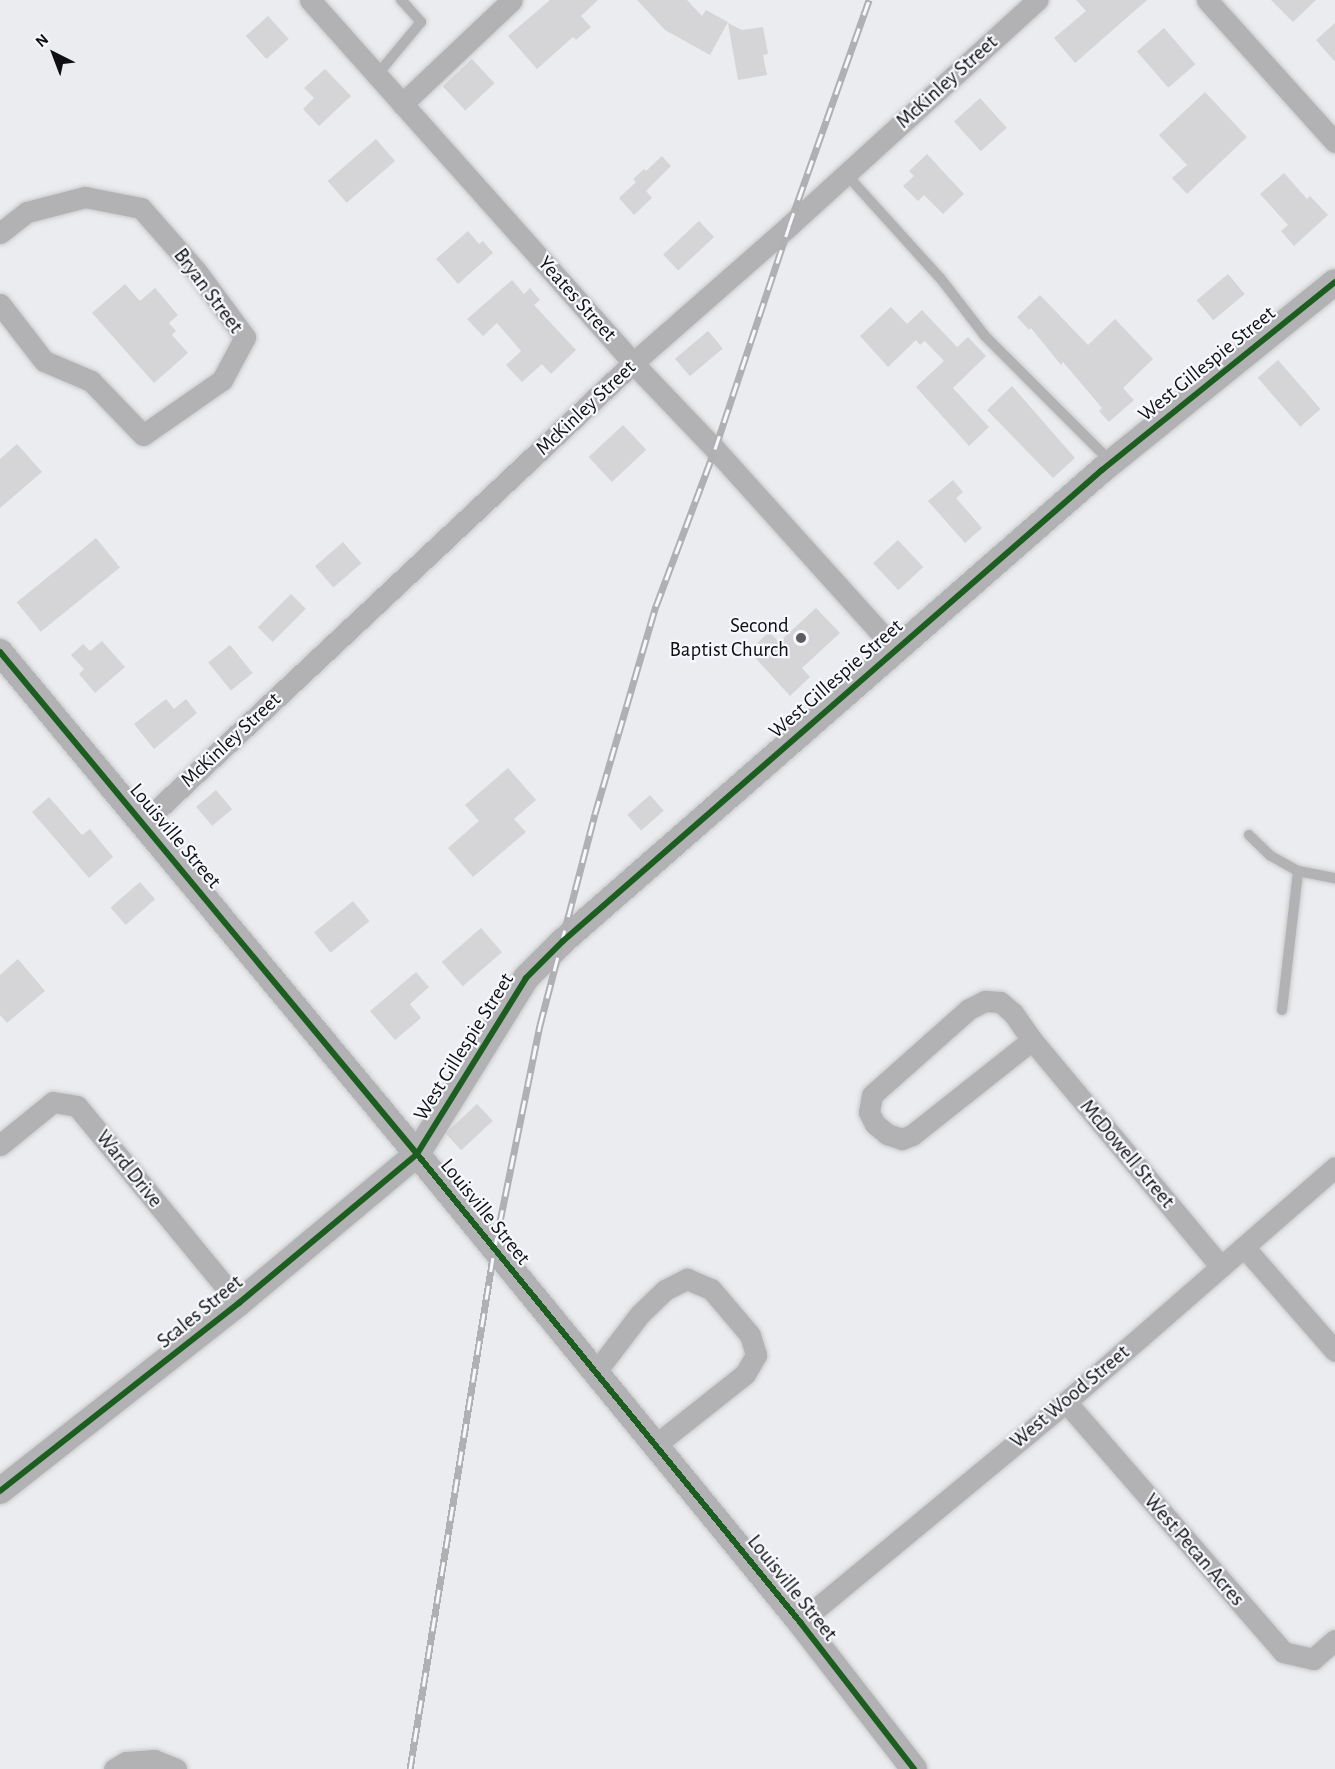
<!DOCTYPE html>
<html>
<head>
<meta charset="utf-8">
<style>
	body { margin:0 }
	#map { position:relative; width:1335px; height:1769px; overflow:hidden; background:#ebecef; font-family:"Alegreya Sans",sans-serif }
	div>[style] { position:absolute }
	.building>* { inset:0; background:#d5d4d6; transform-origin:0 0 }
	.roads { filter:drop-shadow(0 0 2px #c9c9cb) drop-shadow(0 0 2px #c9c9cb) }
	.service>* { height:10px; margin:-5px; padding:0 5px; transform-origin:5px; border-radius:5px; background:#b2b1b3 }
	.minor>* { height:21px; margin:-10.5px; padding:0 10.5px; transform-origin:10.5px; border-radius:10.5px; background:#b2b1b3 }
	.tertiary>* { height:26px; margin:-13px; padding:0 13px; transform-origin:13px; border-radius:13px; background:#b2b1b3 }
	.rail>* { height:7px; margin-top:-3.5px; transform-origin:0; background:repeating-linear-gradient(90deg,#f7f8fd 0 14px,#b0b0b2 0 28px); box-sizing:border-box; border-block:2px solid #b0b0b2 }
	.cycleway>* { height:6px; margin:-3px; padding:0 3px; transform-origin:3px; border-radius:3px; background:#1b5e20 }
	.dots>* { width:16px; height:16px; translate:-50% -50%; box-sizing:border-box; border:3px solid #f7f8fd; border-radius:50% }
	span { translate:-50% -50%; white-space:nowrap; text-align:center; line-height:1.15; -webkit-text-stroke:4.5px #f7f8fd; paint-order:stroke }
	.street-label { font-size:21px; color:#101012 }
	.poi-label { font-size:21px; color:#101012 }
	.right { translate:-100% -50%; text-align:right }
	.north { position:absolute; left:24px; top:24px; width:60px; height:60px; -webkit-text-stroke:4px #f7f8fd; paint-order:stroke; rotate:318deg; font-size:16px; font-weight:700; line-height:24px; text-align:center; color:#101012 }
	.north::after { content:''; display:block; margin:auto; width:21px; height:27px; background:#101012; clip-path:polygon(50% 0,100% 100%,50% 72%,0 100%) }
</style>
</head>
<body>
<div id="map">
	<div class="building">
		<i style="clip-path:polygon(550px 0,598px 0,581px 16px,591px 27px,576px 40px,573px 37px,537px 69px,508px 36px)"></i>
		<i style="clip-path:polygon(637px 0,687px 0,702px 16px,706px 10px,728px 22px,710px 55px,665px 30px)"></i>
		<i style="clip-path:polygon(1076px 0,1147px 0,1075px 63px,1054px 38px,1086px 11px)"></i>
		<i style="clip-path:polygon(1271px 0,1316px 0,1293px 22px)"></i>
		<i style="left:268px;top:16px;width:31px;height:30px;rotate:48deg"></i>
		<i style="clip-path:polygon(728px 23px,742px 30px,763px 27px,768px 54px,763px 55px,767px 75px,738px 80px)"></i>
		<i style="clip-path:polygon(1335px 23px,1335px 62px,1316px 40px)"></i>
		<i style="left:1164px;top:28px;width:48px;height:36px;rotate:49deg"></i>
		<i style="left:472px;top:59px;width:33px;height:40px;rotate:47deg"></i>
		<i style="clip-path:polygon(325px 69px,351px 96px,319px 126px,303px 109px,314px 98px,304px 88px)"></i>
		<i style="clip-path:polygon(1205px 92px,1247px 137px,1187px 194px,1172px 178px,1187px 165px,1159px 135px)"></i>
		<i style="left:980px;top:98px;width:40px;height:35px;rotate:48deg"></i>
		<i style="left:376px;top:139px;width:29px;height:64px;rotate:49deg"></i>
		<i style="clip-path:polygon(927px 154px,964px 194px,943px 214px,924px 195px,918px 201px,903px 186px,914px 176px,909px 171px)"></i>
		<i style="clip-path:polygon(662px 156px,671px 166px,646px 191px,652px 198px,634px 215px,619px 198px,636px 182px,633px 179px,644px 169px,646px 171px)"></i>
		<i style="clip-path:polygon(1284px 173px,1307px 199px,1310px 196px,1328px 215px,1294px 246px,1281px 231px,1288px 225px,1260px 194px)"></i>
		<i style="left:699px;top:221px;width:22px;height:49px;rotate:47deg"></i>
		<i style="clip-path:polygon(468px 231px,479px 244px,483px 241px,493px 253px,458px 284px,436px 259px)"></i>
		<i style="left:1228px;top:274px;width:26px;height:41px;rotate:50deg"></i>
		<i style="clip-path:polygon(512px 280px,524px 294px,530px 288px,540px 300px,534px 305px,576px 350px,551px 374px,542px 364px,522px 382px,506px 365px,521px 351px,497px 323px,483px 336px,467px 319px)"></i>
		<i style="clip-path:polygon(125px 284px,140px 301px,155px 288px,178px 315px,169px 323px,176px 331px,172px 335px,188px 353px,154px 383px,92px 313px)"></i>
		<i style="clip-path:polygon(1040px 295px,1088px 345px,1115px 319px,1153px 359px,1123px 388px,1134px 400px,1109px 422px,1099px 411px,1102px 408px,1063px 362px,1061px 365px,1031px 328px,1029px 330px,1017px 317px)"></i>
		<i style="clip-path:polygon(891px 307px,907px 324px,922px 310px,957px 347px,968px 337px,986px 356px,953px 388px,989px 427px,969px 446px,916px 387px,944px 361px,925px 341px,920px 345px,916px 340px,888px 367px,860px 336px)"></i>
		<i style="left:708px;top:331px;width:23px;height:43px;rotate:50deg"></i>
		<i style="left:1278px;top:360px;width:65px;height:27px;rotate:49deg"></i>
		<i style="clip-path:polygon(1012px 386px,1075px 458px,1053px 478px,987px 410px)"></i>
		<i style="left:623px;top:425px;width:34px;height:47px;rotate:47deg"></i>
		<i style="clip-path:polygon(17px 444px,42px 472px,0 508px,0 459px)"></i>
		<i style="clip-path:polygon(953px 480px,963px 492px,956px 498px,982px 528px,965px 543px,928px 501px)"></i>
		<i style="left:96px;top:538px;width:38px;height:102px;rotate:51deg"></i>
		<i style="left:898px;top:540px;width:37px;height:34px;rotate:47deg"></i>
		<i style="left:343px;top:542px;width:28px;height:37px;rotate:49deg"></i>
		<i style="left:291px;top:594px;width:21px;height:47px;rotate:45deg"></i>
		<i style="clip-path:polygon(816px 608px,840px 633px,802px 668px,810px 677px,790px 696px,749px 651px,769px 632px,779px 642px)"></i>
		<i style="clip-path:polygon(102px 641px,125px 667px,95px 693px,79px 674px,84px 669px,71px 655px,83px 644px,90px 651px)"></i>
		<i style="left:230px;top:645px;width:36px;height:28px;rotate:51deg"></i>
		<i style="clip-path:polygon(166px 699px,174px 709px,186px 699px,197px 713px,154px 749px,134px 724px)"></i>
		<i style="clip-path:polygon(508px 768px,536px 800px,514px 819px,526px 832px,473px 877px,448px 848px,479px 821px,465px 805px)"></i>
		<i style="left:216px;top:790px;width:25px;height:26px;rotate:50deg"></i>
		<i style="left:650px;top:795px;width:21px;height:30px;rotate:49deg"></i>
		<i style="clip-path:polygon(49px 797px,82px 835px,90px 829px,113px 857px,89px 878px,32px 812px)"></i>
		<i style="left:140px;top:882px;width:23px;height:39px;rotate:49deg"></i>
		<i style="left:353px;top:901px;width:26px;height:50px;rotate:51deg"></i>
		<i style="left:481px;top:928px;width:32px;height:52px;rotate:49deg"></i>
		<i style="clip-path:polygon(18px 959px,45px 991px,7px 1023px,0 1015px,0 975px)"></i>
		<i style="clip-path:polygon(416px 972px,429px 987px,410px 1004px,421px 1018px,395px 1040px,370px 1011px)"></i>
		<i style="left:477px;top:1104px;width:23px;height:43px;rotate:47deg"></i>
	</div>
	<div class="roads">
		<div class="service">
			<i style="left:377px;top:75px;width:69px;rotate:-50.3deg"></i>
			<i style="left:421px;top:22px;width:30px;rotate:-132deg"></i>
			<i style="left:846px;top:174px;width:142px;rotate:47.9deg"></i>
			<i style="left:941px;top:279px;width:72px;rotate:52.3deg"></i>
			<i style="left:985px;top:336px;width:178px;rotate:45deg"></i>
			<i style="left:1249px;top:835px;width:30px;rotate:44deg"></i>
			<i style="left:1271px;top:856px;width:31px;rotate:29deg"></i>
			<i style="left:1298px;top:871px;width:38px;rotate:11deg"></i>
			<i style="left:1282px;top:1010px;width:140px;rotate:-83.4deg"></i>
		</div>
		<div class="minor">
			<i style="left:310px;top:0;width:486px;rotate:48.3deg"></i>
			<i style="left:633px;top:363px;width:119px;rotate:46.4deg"></i>
			<i style="left:715px;top:449px;width:269px;rotate:48deg"></i>
			<i style="left:1207px;top:0;width:191px;rotate:48deg"></i>
			<i style="left:402px;top:104px;width:151px;rotate:-43.4deg"></i>
			<i style="left:0;top:233px;width:34px;rotate:-38deg"></i>
			<i style="left:27px;top:212px;width:60px;rotate:-14.5deg"></i>
			<i style="left:85px;top:197px;width:57px;rotate:11.1deg"></i>
			<i style="left:141px;top:208px;width:85px;rotate:48.8deg"></i>
			<i style="left:197px;top:272px;width:81px;rotate:53.6deg"></i>
			<i style="left:245px;top:337px;width:49px;rotate:118.1deg"></i>
			<i style="left:222px;top:380px;width:96px;rotate:145.2deg"></i>
			<i style="left:143px;top:435px;width:75px;rotate:-133.9deg"></i>
			<i style="left:91px;top:381px;width:51px;rotate:-156.9deg"></i>
			<i style="left:44px;top:361px;width:72px;rotate:-127.7deg"></i>
			<i style="left:143px;top:823px;width:672px;rotate:-43.19deg"></i>
			<i style="left:633px;top:363px;width:208px;rotate:-41.3deg"></i>
			<i style="left:789px;top:226px;width:336px;rotate:-42.3deg"></i>
			<i style="left:985px;top:1001px;width:15px;rotate:4deg"></i>
			<i style="left:1000px;top:1002px;width:17px;rotate:40deg"></i>
			<i style="left:1013px;top:1013px;width:33px;rotate:55deg"></i>
			<i style="left:1032px;top:1040px;width:153px;rotate:141.6deg"></i>
			<i style="left:912px;top:1135px;width:11px;rotate:158deg"></i>
			<i style="left:902px;top:1139px;width:16px;rotate:-162deg"></i>
			<i style="left:887px;top:1134px;width:16px;rotate:-140deg"></i>
			<i style="left:875px;top:1124px;width:13px;rotate:-117deg"></i>
			<i style="left:869px;top:1112px;width:17px;rotate:-80deg"></i>
			<i style="left:872px;top:1095px;width:130px;rotate:-41.6deg"></i>
			<i style="left:969px;top:1009px;width:18px;rotate:-27deg"></i>
			<i style="left:1032px;top:1040px;width:295px;rotate:50.2deg"></i>
			<i style="left:0;top:1145px;width:68px;rotate:-39.1deg"></i>
			<i style="left:53px;top:1102px;width:24px;rotate:9deg"></i>
			<i style="left:77px;top:1106px;width:255px;rotate:50.6deg"></i>
			<i style="left:1244px;top:1247px;width:138px;rotate:48.8deg"></i>
			<i style="left:595px;top:1373px;width:74px;rotate:-52.7deg"></i>
			<i style="left:640px;top:1314px;width:35px;rotate:-44deg"></i>
			<i style="left:665px;top:1290px;width:25px;rotate:-27deg"></i>
			<i style="left:687px;top:1279px;width:26px;rotate:23deg"></i>
			<i style="left:711px;top:1289px;width:60px;rotate:49.7deg"></i>
			<i style="left:750px;top:1335px;width:21px;rotate:73deg"></i>
			<i style="left:756px;top:1355px;width:22px;rotate:120deg"></i>
			<i style="left:745px;top:1374px;width:116px;rotate:141.6deg"></i>
			<i style="left:1066px;top:1402px;width:331px;rotate:49deg"></i>
			<i style="left:1283px;top:1652px;width:31px;rotate:13deg"></i>
			<i style="left:1313px;top:1659px;width:29px;rotate:-41deg"></i>
			<i style="left:800px;top:1622px;width:345px;rotate:-39.6deg"></i>
			<i style="left:1066px;top:1402px;width:357px;rotate:-41.1deg"></i>
			<i style="left:114px;top:1769px;width:14px;rotate:-30deg"></i>
			<i style="left:126px;top:1762px;width:28px;rotate:-4deg"></i>
			<i style="left:154px;top:1760px;width:24px;rotate:22deg"></i>
		</div>
		<div class="tertiary">
			<i style="left:0;top:652px;width:653px;rotate:50.28deg"></i>
			<i style="left:417px;top:1154px;width:605px;rotate:50.7deg"></i>
			<i style="left:800px;top:1622px;width:186px;rotate:52.2deg"></i>
			<i style="left:0;top:1491px;width:304px;rotate:-38.2deg"></i>
			<i style="left:239px;top:1303px;width:232px;rotate:-39.9deg"></i>
			<i style="left:417px;top:1154px;width:207px;rotate:-58.2deg"></i>
			<i style="left:526px;top:978px;width:52px;rotate:-45deg"></i>
			<i style="left:563px;top:941px;width:716px;rotate:-41.15deg"></i>
			<i style="left:1102px;top:470px;width:299px;rotate:-38.9deg"></i>
		</div>
	</div>
	<div class="rail">
		<i style="left:410px;top:1769px;width:525px;rotate:-80.79deg"></i>
		<i style="left:494px;top:1251px;width:231px;rotate:-78.5deg"></i>
		<i style="left:540px;top:1025px;width:218px;rotate:-75.4deg"></i>
		<i style="left:595px;top:814px;width:217px;rotate:-73.7deg"></i>
		<i style="left:656px;top:606px;width:168px;rotate:-69.4deg"></i>
		<i style="left:715px;top:449px;width:235px;rotate:-71.6deg"></i>
		<i style="left:789px;top:226px;width:240px;rotate:-70.5deg"></i>
	</div>
	<div class="cycleway">
		<i style="left:0;top:652px;width:653px;rotate:50.28deg"></i>
		<i style="left:417px;top:1154px;width:605px;rotate:50.7deg"></i>
		<i style="left:800px;top:1622px;width:186px;rotate:52.2deg"></i>
		<i style="left:0;top:1491px;width:304px;rotate:-38.2deg"></i>
		<i style="left:239px;top:1303px;width:232px;rotate:-39.9deg"></i>
		<i style="left:417px;top:1154px;width:207px;rotate:-58.2deg"></i>
		<i style="left:526px;top:978px;width:52px;rotate:-45deg"></i>
		<i style="left:563px;top:941px;width:716px;rotate:-41.15deg"></i>
		<i style="left:1102px;top:470px;width:299px;rotate:-38.9deg"></i>
	</div>
	<div class="dots">
		<i style="left:801px;top:638px;background:#5d5d5f"></i>
	</div>
	<div class="street-label">
		<span style="left:947px;top:82px;rotate:-42deg">McKinley Street</span>
		<span style="left:208px;top:291px;rotate:53deg">Bryan Street</span>
		<span style="left:577px;top:299px;rotate:48deg">Yeates Street</span>
		<span style="left:1207px;top:364px;rotate:-39deg">West Gillespie Street</span>
		<span style="left:586px;top:408px;rotate:-43deg">McKinley Street</span>
		<span style="left:836px;top:679px;rotate:-41deg">West Gillespie Street</span>
		<span style="left:231px;top:740px;rotate:-43deg">McKinley Street</span>
		<span style="left:175px;top:836px;rotate:50deg">Louisville Street</span>
		<span style="left:464px;top:1047px;rotate:-58deg">West Gillespie Street</span>
		<span style="left:1127px;top:1154px;rotate:50deg">McDowell Street</span>
		<span style="left:129px;top:1169px;rotate:51deg">Ward Drive</span>
		<span style="left:485px;top:1212px;rotate:51deg">Louisville Street</span>
		<span style="left:200px;top:1312px;rotate:-39deg">Scales Street</span>
		<span style="left:1070px;top:1397px;rotate:-40deg">West Wood Street</span>
		<span style="left:1194px;top:1550px;rotate:49deg">West Pecan Acres</span>
		<span style="left:792px;top:1588px;rotate:51deg">Louisville Street</span>
	</div>
	<div class="poi-label">
		<span class="right" style="left:789px;top:638px">Second<br>Baptist Church</span>
	</div>
	<div class="north">N</div>
</div>
</body>
</html>
